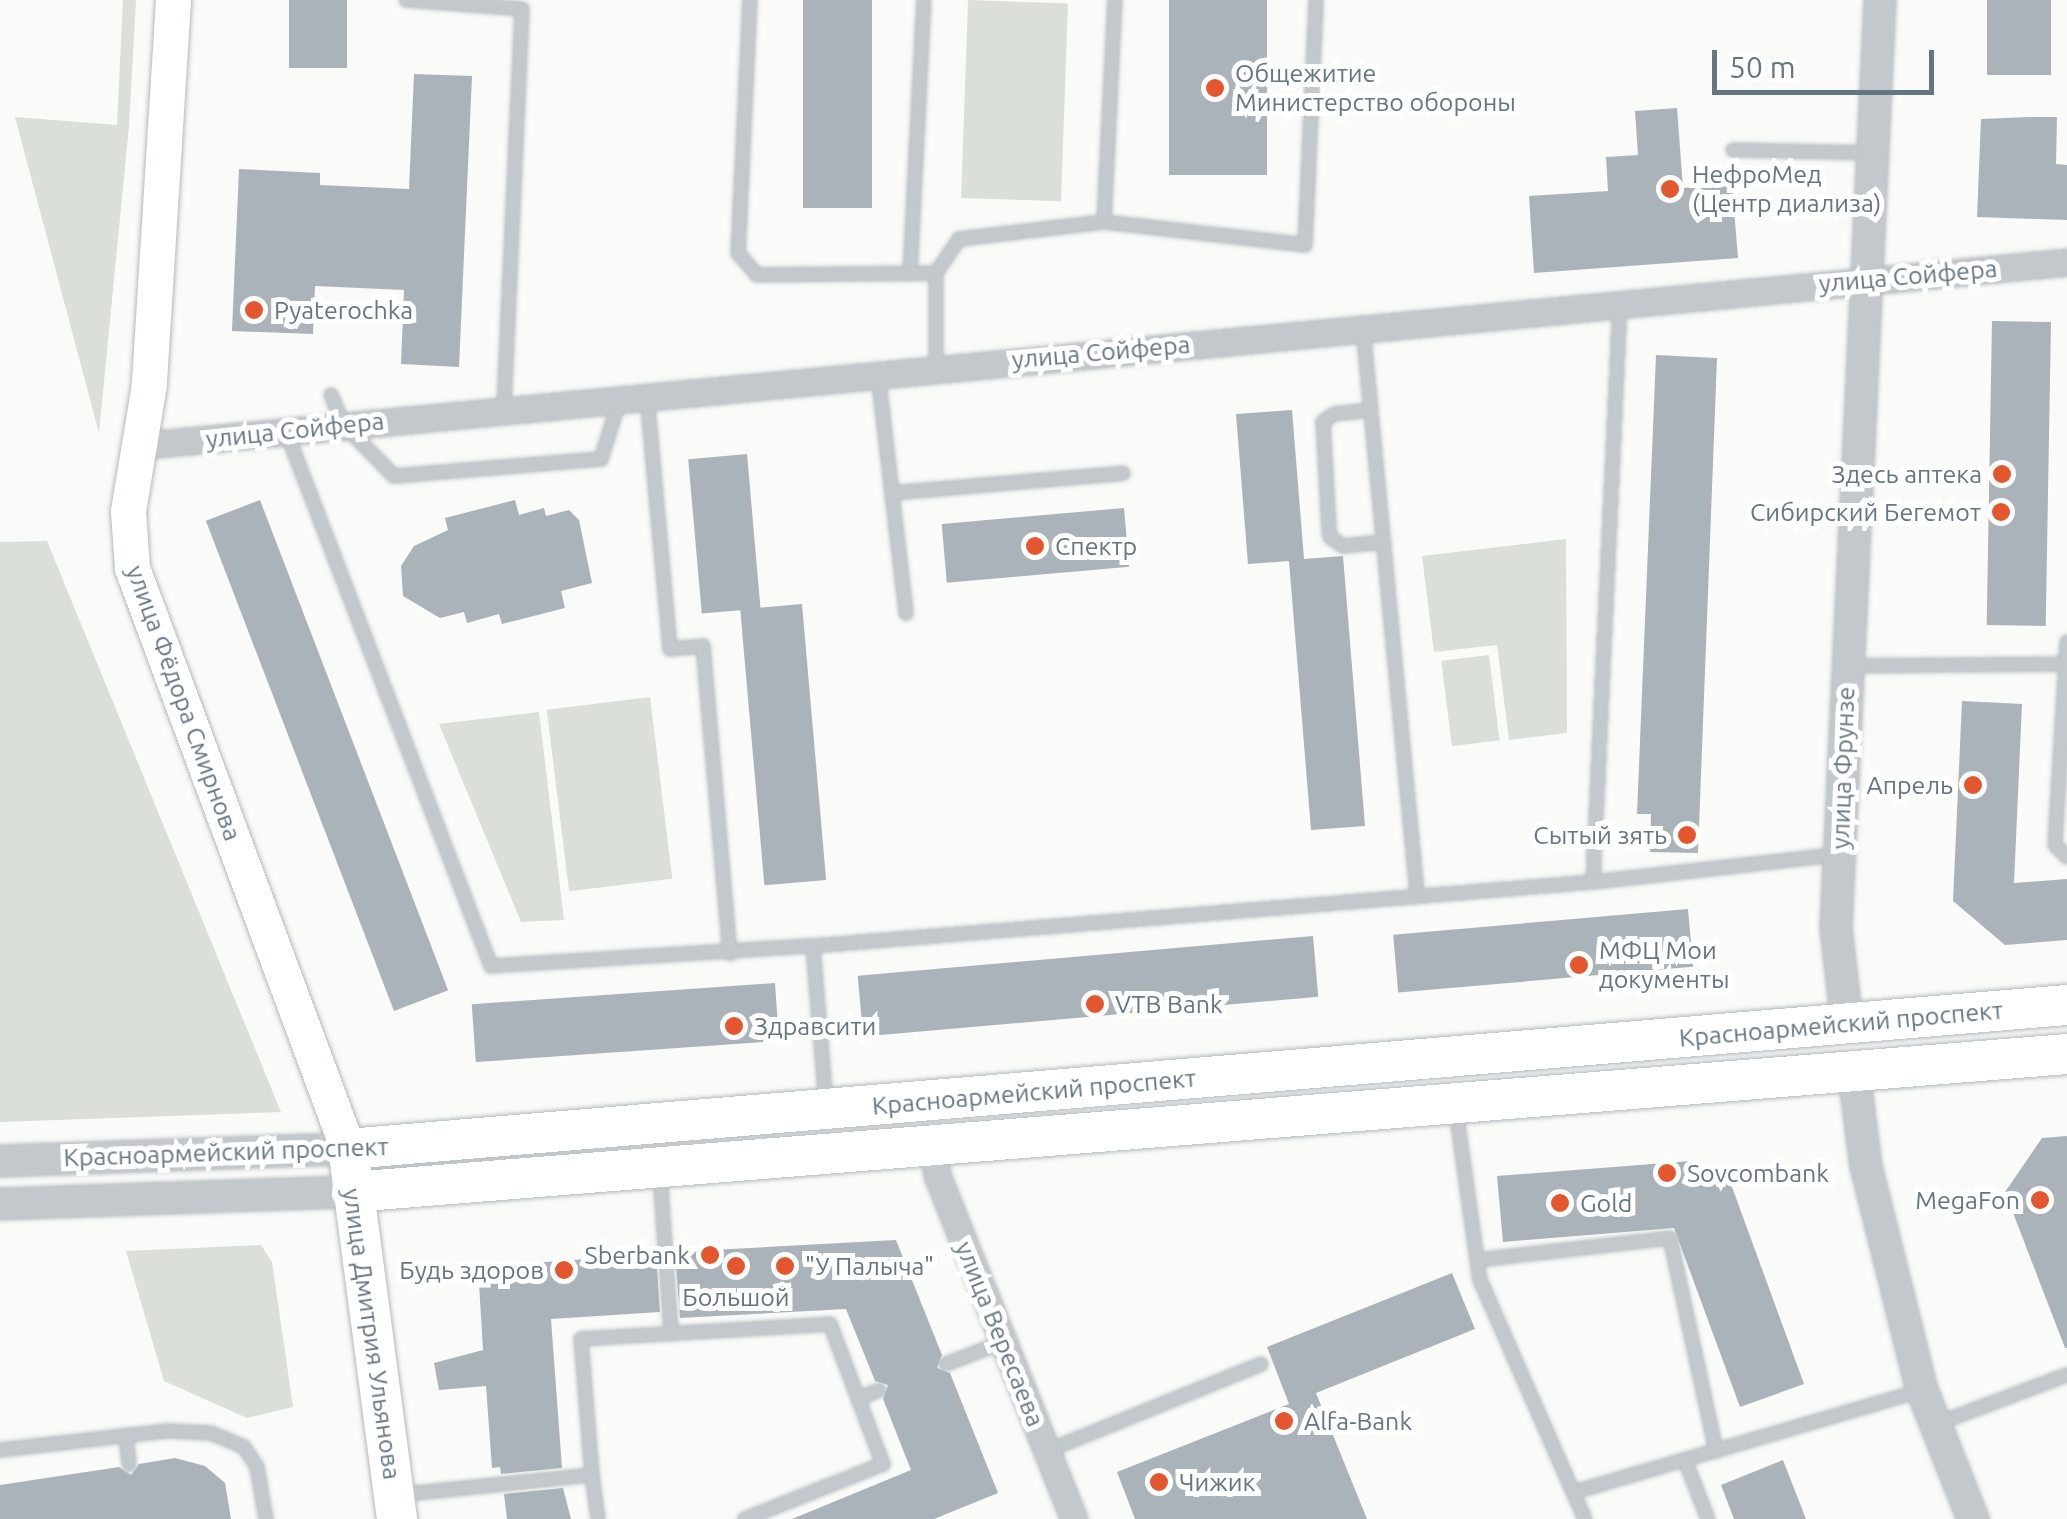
<!DOCTYPE html>
<html>
<head>
<meta charset="utf-8">
<style>
	body { margin:0 }
	#map { position:relative; width:2067px; height:1519px; overflow:hidden; background:#fafaf8; font-family:Ubuntu,sans-serif }
	div>[style] { position:absolute }
	.green>* { inset:0; background:#dadfd7; transform-origin:0 0 }
	.building>* { inset:0; background:#aab3b9; transform-origin:0 0 }
	.roads { filter:drop-shadow(0 0 2px #b3babf) drop-shadow(0 0 2px #b3babf) }
	.service>* { height:12px; margin:-6px; padding:0 6px; transform-origin:6px; border-radius:6px; background:#c3c8cc }
	.minor>* { height:25px; margin:-12.5px; padding:0 12.5px; transform-origin:12.5px; border-radius:12.5px; background:#c3c8cc }
	.tertiary>* { height:30px; margin:-15px; padding:0 15px; transform-origin:15px; border-radius:15px; background:#c3c8cc }
	.secondary>* { height:35px; margin:-17.5px; padding:0 17.5px; transform-origin:17.5px; border-radius:17.5px; background:#fff }
	.primary>* { height:40px; margin:-20px; padding:0 20px; transform-origin:20px; border-radius:20px; background:#fff }
	.dots>* { width:28px; height:28px; translate:-50% -50%; box-sizing:border-box; border:5px solid #fff; border-radius:50% }
	span { translate:-50% -50%; white-space:nowrap; text-align:center; line-height:1.15; -webkit-text-stroke:10px #fff; paint-order:stroke }
	.poi-label { font-size:25px; color:#657683 }
	.left { translate:0 -50%; text-align:left }
	.right { translate:-100% -50%; text-align:right }
	.street-label { font-size:25px; color:#657683 }
	.scale { position:absolute; left:1712px; top:50px; width:222px; height:45px; box-sizing:border-box; border:5px solid #657683; border-top:0; padding-left:12px; font-size:30px; line-height:35px; white-space:nowrap; color:#657683; -webkit-text-stroke:8px #fff; paint-order:stroke }
</style>
</head>
<body>
<div id="map">
	<div class="green">
		<i style="clip-path:polygon(123px 0,136px 0,129px 126px,99px 433px,15px 117px,117px 125px)"></i>
		<i style="left:968px;top:0;width:100px;height:198px;rotate:2deg"></i>
		<i style="clip-path:polygon(1566px 539px,1567px 733px,1509px 740px,1497px 645px,1434px 652px,1422px 556px)"></i>
		<i style="clip-path:polygon(47px 541px,281px 1112px,0 1122px,0 542px)"></i>
		<i style="left:1489px;top:655px;width:86px;height:48px;rotate:83deg"></i>
		<i style="left:650px;top:697px;width:183px;height:104px;rotate:83deg"></i>
		<i style="clip-path:polygon(539px 712px,564px 920px,521px 922px,439px 724px)"></i>
		<i style="clip-path:polygon(261px 1245px,272px 1262px,293px 1407px,247px 1418px,164px 1381px,126px 1251px)"></i>
	</div>
	<div class="building">
		<i style="left:289px;top:0;width:58px;height:68px"></i>
		<i style="left:803px;top:0;width:69px;height:208px"></i>
		<i style="left:1169px;top:0;width:98px;height:175px"></i>
		<i style="left:1987px;top:0;width:64px;height:75px"></i>
		<i style="clip-path:polygon(414px 74px,472px 76px,459px 367px,401px 364px,404px 290px,315px 286px,313px 334px,232px 331px,239px 169px,320px 173px,320px 185px,409px 189px)"></i>
		<i style="clip-path:polygon(1677px 108px,1683px 188px,1732px 184px,1738px 258px,1534px 273px,1529px 196px,1608px 191px,1606px 157px,1638px 155px,1635px 111px)"></i>
		<i style="clip-path:polygon(2030px 117px,2057px 117px,2056px 164px,2067px 165px,2067px 220px,1977px 217px,1981px 119px)"></i>
		<i style="left:1992px;top:321px;width:59px;height:304px;rotate:1deg"></i>
		<i style="clip-path:polygon(1656px 355px,1717px 358px,1698px 853px,1650px 852px,1651px 814px,1637px 814px)"></i>
		<i style="clip-path:polygon(1292px 410px,1304px 559px,1343px 556px,1365px 826px,1311px 830px,1289px 561px,1248px 564px,1236px 414px)"></i>
		<i style="left:747px;top:454px;width:155px;height:59px;rotate:85deg"></i>
		<i style="left:260px;top:500px;width:525px;height:58px;rotate:69deg"></i>
		<i style="clip-path:polygon(515px 500px,519px 515px,544px 508px,546px 516px,569px 510px,579px 520px,592px 583px,561px 591px,565px 608px,502px 624px,499px 614px,467px 623px,464px 612px,440px 618px,403px 596px,401px 566px,414px 546px,448px 530px,445px 518px)"></i>
		<i style="left:1124px;top:508px;width:59px;height:183px;rotate:85deg"></i>
		<i style="left:802px;top:604px;width:277px;height:62px;rotate:85deg"></i>
		<i style="clip-path:polygon(1962px 701px,2022px 704px,2014px 883px,2067px 879px,2067px 940px,2005px 945px,1953px 901px)"></i>
		<i style="left:1688px;top:909px;width:58px;height:296px;rotate:85deg"></i>
		<i style="left:1313px;top:936px;width:61px;height:457px;rotate:85deg"></i>
		<i style="left:775px;top:983px;width:58px;height:304px;rotate:86deg"></i>
		<i style="clip-path:polygon(2067px 1136px,2067px 1348px,2065px 1348px,2005px 1192px,2042px 1138px)"></i>
		<i style="clip-path:polygon(1691px 1161px,1717px 1168px,1732px 1187px,1804px 1384px,1740px 1407px,1674px 1228px,1503px 1242px,1497px 1176px)"></i>
		<i style="clip-path:polygon(896px 1240px,942px 1355px,937px 1368px,950px 1373px,998px 1493px,934px 1519px,792px 1519px,911px 1470px,883px 1399px,888px 1385px,875px 1381px,846px 1309px,680px 1318px,675px 1252px)"></i>
		<i style="clip-path:polygon(656px 1254px,660px 1312px,551px 1319px,562px 1468px,501px 1474px,500px 1467px,492px 1468px,486px 1386px,439px 1390px,434px 1363px,483px 1350px,478px 1267px)"></i>
		<i style="clip-path:polygon(1452px 1273px,1475px 1329px,1316px 1393px,1367px 1519px,1135px 1519px,1117px 1472px,1289px 1404px,1267px 1347px)"></i>
		<i style="clip-path:polygon(175px 1458px,205px 1466px,225px 1483px,231px 1519px,0 1519px,0 1485px,119px 1467px,131px 1475px,139px 1464px)"></i>
		<i style="clip-path:polygon(1783px 1460px,1806px 1519px,1734px 1519px,1721px 1485px)"></i>
		<i style="clip-path:polygon(563px 1488px,571px 1519px,507px 1519px,504px 1494px)"></i>
	</div>
	<div class="roads">
		<div class="service">
			<i style="left:406px;top:0;width:116px;rotate:4.4deg"></i>
			<i style="left:522px;top:9px;width:401px;rotate:92.6deg"></i>
			<i style="left:750px;top:0;width:253px;rotate:92.7deg"></i>
			<i style="left:738px;top:253px;width:29px;rotate:49deg"></i>
			<i style="left:757px;top:275px;width:179px;rotate:-0.6deg"></i>
			<i style="left:1733px;top:150px;width:138px;rotate:1.2deg"></i>
			<i style="left:1104px;top:222px;width:202px;rotate:6.5deg"></i>
			<i style="left:1305px;top:245px;width:245px;rotate:-87.4deg"></i>
			<i style="left:910px;top:274px;width:274px;rotate:-87.1deg"></i>
			<i style="left:1363px;top:328px;width:568px;rotate:84.54deg"></i>
			<i style="left:936px;top:367px;width:94px;rotate:-90deg"></i>
			<i style="left:936px;top:273px;width:41px;rotate:-55.9deg"></i>
			<i style="left:959px;top:239px;width:146px;rotate:-6.7deg"></i>
			<i style="left:1104px;top:222px;width:222px;rotate:-87.2deg"></i>
			<i style="left:878px;top:374px;width:241px;rotate:83.3deg"></i>
			<i style="left:331px;top:395px;width:33px;rotate:67deg"></i>
			<i style="left:344px;top:425px;width:71px;rotate:45.6deg"></i>
			<i style="left:394px;top:476px;width:208px;rotate:-4.7deg"></i>
			<i style="left:601px;top:459px;width:63px;rotate:-72.4deg"></i>
			<i style="left:647px;top:396px;width:254px;rotate:84.8deg"></i>
			<i style="left:670px;top:649px;width:33px;rotate:-5deg"></i>
			<i style="left:703px;top:646px;width:309px;rotate:85deg"></i>
			<i style="left:1371px;top:410px;width:37px;rotate:174deg"></i>
			<i style="left:1334px;top:414px;width:14px;rotate:144deg"></i>
			<i style="left:1323px;top:422px;width:106px;rotate:86.8deg"></i>
			<i style="left:1329px;top:528px;width:9px;rotate:84deg"></i>
			<i style="left:1330px;top:537px;width:16px;rotate:35deg"></i>
			<i style="left:1343px;top:546px;width:40px;rotate:-5.7deg"></i>
			<i style="left:286px;top:431px;width:573px;rotate:69.03deg"></i>
			<i style="left:491px;top:966px;width:323px;rotate:-3.6deg"></i>
			<i style="left:813px;top:946px;width:158px;rotate:85.3deg"></i>
			<i style="left:892px;top:493px;width:232px;rotate:-4.9deg"></i>
			<i style="left:2067px;top:642px;width:203px;rotate:93.4deg"></i>
			<i style="left:2055px;top:845px;width:17px;rotate:45deg"></i>
			<i style="left:1846px;top:666px;width:218px;rotate:-0.5deg"></i>
			<i style="left:1593px;top:882px;width:580px;rotate:-87.33deg"></i>
			<i style="left:813px;top:946px;width:783px;rotate:-4.69deg"></i>
			<i style="left:1593px;top:882px;width:250px;rotate:-6.4deg"></i>
			<i style="left:1456px;top:1110px;width:172px;rotate:82deg"></i>
			<i style="left:1480px;top:1280px;width:261px;rotate:66.3deg"></i>
			<i style="left:660px;top:1174px;width:158px;rotate:86deg"></i>
			<i style="left:1477px;top:1260px;width:194px;rotate:-6.5deg"></i>
			<i style="left:1670px;top:1238px;width:218px;rotate:77.8deg"></i>
			<i style="left:946px;top:1364px;width:61px;rotate:-21.1deg"></i>
			<i style="left:858px;top:1399px;width:23px;rotate:-23deg"></i>
			<i style="left:1939px;top:1423px;width:137px;rotate:-20.6deg"></i>
			<i style="left:126px;top:1435px;width:30px;rotate:84deg"></i>
			<i style="left:0;top:1450px;width:169px;rotate:-6.5deg"></i>
			<i style="left:168px;top:1431px;width:43px;rotate:2.7deg"></i>
			<i style="left:211px;top:1433px;width:36px;rotate:23deg"></i>
			<i style="left:244px;top:1447px;width:24px;rotate:57deg"></i>
			<i style="left:257px;top:1467px;width:53px;rotate:80.2deg"></i>
			<i style="left:1047px;top:1451px;width:231px;rotate:-22.1deg"></i>
			<i style="left:1685px;top:1460px;width:63px;rotate:68.7deg"></i>
			<i style="left:592px;top:1475px;width:44px;rotate:82.2deg"></i>
			<i style="left:1574px;top:1492px;width:363px;rotate:-16.3deg"></i>
			<i style="left:397px;top:1495px;width:196px;rotate:-5.9deg"></i>
			<i style="left:592px;top:1475px;width:136px;rotate:-94.6deg"></i>
			<i style="left:581px;top:1339px;width:249px;rotate:-3.4deg"></i>
			<i style="left:830px;top:1324px;width:150px;rotate:69.3deg"></i>
			<i style="left:883px;top:1464px;width:149px;rotate:158.3deg"></i>
		</div>
		<div class="minor">
			<i style="left:136px;top:446px;width:1940px;rotate:-5.44deg"></i>
			<i style="left:932px;top:1146px;width:29px;rotate:80deg"></i>
			<i style="left:937px;top:1175px;width:370px;rotate:68.3deg"></i>
		</div>
		<div class="tertiary">
			<i style="left:1847px;top:1024px;width:98px;rotate:-96.5deg"></i>
			<i style="left:1836px;top:927px;width:928px;rotate:-87.28deg"></i>
			<i style="left:1854px;top:1074px;width:93px;rotate:82.6deg"></i>
			<i style="left:1866px;top:1166px;width:231px;rotate:76deg"></i>
			<i style="left:1922px;top:1390px;width:139px;rotate:68.4deg"></i>
			<i style="left:0;top:1161px;width:348px;rotate:-2deg"></i>
			<i style="left:0;top:1204px;width:352px;rotate:-2deg"></i>
		</div>
		<div class="secondary">
			<i style="left:173px;top:0;width:385px;rotate:93.6deg"></i>
			<i style="left:149px;top:384px;width:129px;rotate:99.4deg"></i>
			<i style="left:128px;top:511px;width:57px;rotate:86deg"></i>
			<i style="left:132px;top:568px;width:620px;rotate:69.61deg"></i>
		</div>
		<div class="primary">
			<i style="left:352px;top:1192px;width:1721px;rotate:-4.6deg"></i>
			<i style="left:397px;top:1519px;width:373px;rotate:-97.5deg"></i>
			<i style="left:348px;top:1149px;width:1725px;rotate:-4.79deg"></i>
		</div>
	</div>
	<div class="dots">
		<i style="left:1215px;top:88px;background:#e4572e"></i>
		<i style="left:1670px;top:189px;background:#e4572e"></i>
		<i style="left:254px;top:310px;background:#e4572e"></i>
		<i style="left:2002px;top:474px;background:#e4572e"></i>
		<i style="left:2001px;top:512px;background:#e4572e"></i>
		<i style="left:1035px;top:546px;background:#e4572e"></i>
		<i style="left:1973px;top:785px;background:#e4572e"></i>
		<i style="left:1687px;top:835px;background:#e4572e"></i>
		<i style="left:1579px;top:965px;background:#e4572e"></i>
		<i style="left:1095px;top:1004px;background:#e4572e"></i>
		<i style="left:734px;top:1026px;background:#e4572e"></i>
		<i style="left:1667px;top:1173px;background:#e4572e"></i>
		<i style="left:2040px;top:1200px;background:#e4572e"></i>
		<i style="left:1560px;top:1203px;background:#e4572e"></i>
		<i style="left:710px;top:1255px;background:#e4572e"></i>
		<i style="left:736px;top:1266px;background:#e4572e"></i>
		<i style="left:785px;top:1266px;background:#e4572e"></i>
		<i style="left:564px;top:1270px;background:#e4572e"></i>
		<i style="left:1284px;top:1421px;background:#e4572e"></i>
		<i style="left:1159px;top:1482px;background:#e4572e"></i>
	</div>
	<div class="poi-label">
		<span class="left" style="left:1235px;top:88px">Общежитие<br>Министерство обороны</span>
		<span class="left" style="left:1692px;top:189px">НефроМед<br>(Центр диализа)</span>
		<span class="left" style="left:274px;top:310px">Pyaterochka</span>
		<span class="right" style="left:1982px;top:474px">Здесь аптека</span>
		<span class="right" style="left:1981px;top:512px">Сибирский Бегемот</span>
		<span class="left" style="left:1055px;top:546px">Спектр</span>
		<span class="right" style="left:1953px;top:785px">Апрель</span>
		<span class="right" style="left:1667px;top:835px">Сытый зять</span>
		<span class="left" style="left:1599px;top:965px">МФЦ Мои<br>документы</span>
		<span class="left" style="left:1115px;top:1004px">VTB Bank</span>
		<span class="left" style="left:754px;top:1026px">Здравсити</span>
		<span class="left" style="left:1687px;top:1173px">Sovcombank</span>
		<span class="right" style="left:2020px;top:1200px">MegaFon</span>
		<span class="left" style="left:1580px;top:1203px">Gold</span>
		<span class="right" style="left:690px;top:1255px">Sberbank</span>
		<span class="left" style="left:805px;top:1266px">"У Палыча"</span>
		<span class="right" style="left:544px;top:1270px">Будь здоров</span>
		<span style="left:736px;top:1297px">Большой</span>
		<span class="left" style="left:1304px;top:1421px">Alfa-Bank</span>
		<span class="left" style="left:1179px;top:1482px">Чижик</span>
	</div>
	<div class="street-label">
		<span style="left:1908px;top:276px;rotate:-5deg">улица Сойфера</span>
		<span style="left:1101px;top:352px;rotate:-5deg">улица Сойфера</span>
		<span style="left:295px;top:430px;rotate:-6deg">улица Сойфера</span>
		<span style="left:184px;top:703px;rotate:70deg">улица Фёдора Смирнова</span>
		<span style="left:1843px;top:768px;rotate:-88deg">улица Фрунзе</span>
		<span style="left:1841px;top:1024px;rotate:-5deg">Красноармейский проспект</span>
		<span style="left:1034px;top:1092px;rotate:-5deg">Красноармейский проспект</span>
		<span style="left:226px;top:1152px;rotate:-2deg">Красноармейский проспект</span>
		<span style="left:372px;top:1334px;rotate:82deg">улица Дмитрия Ульянова</span>
		<span style="left:1000px;top:1334px;rotate:68deg">улица Вересаева</span>
	</div>
	<div class="scale">50 m</div>
</div>
</body>
</html>
